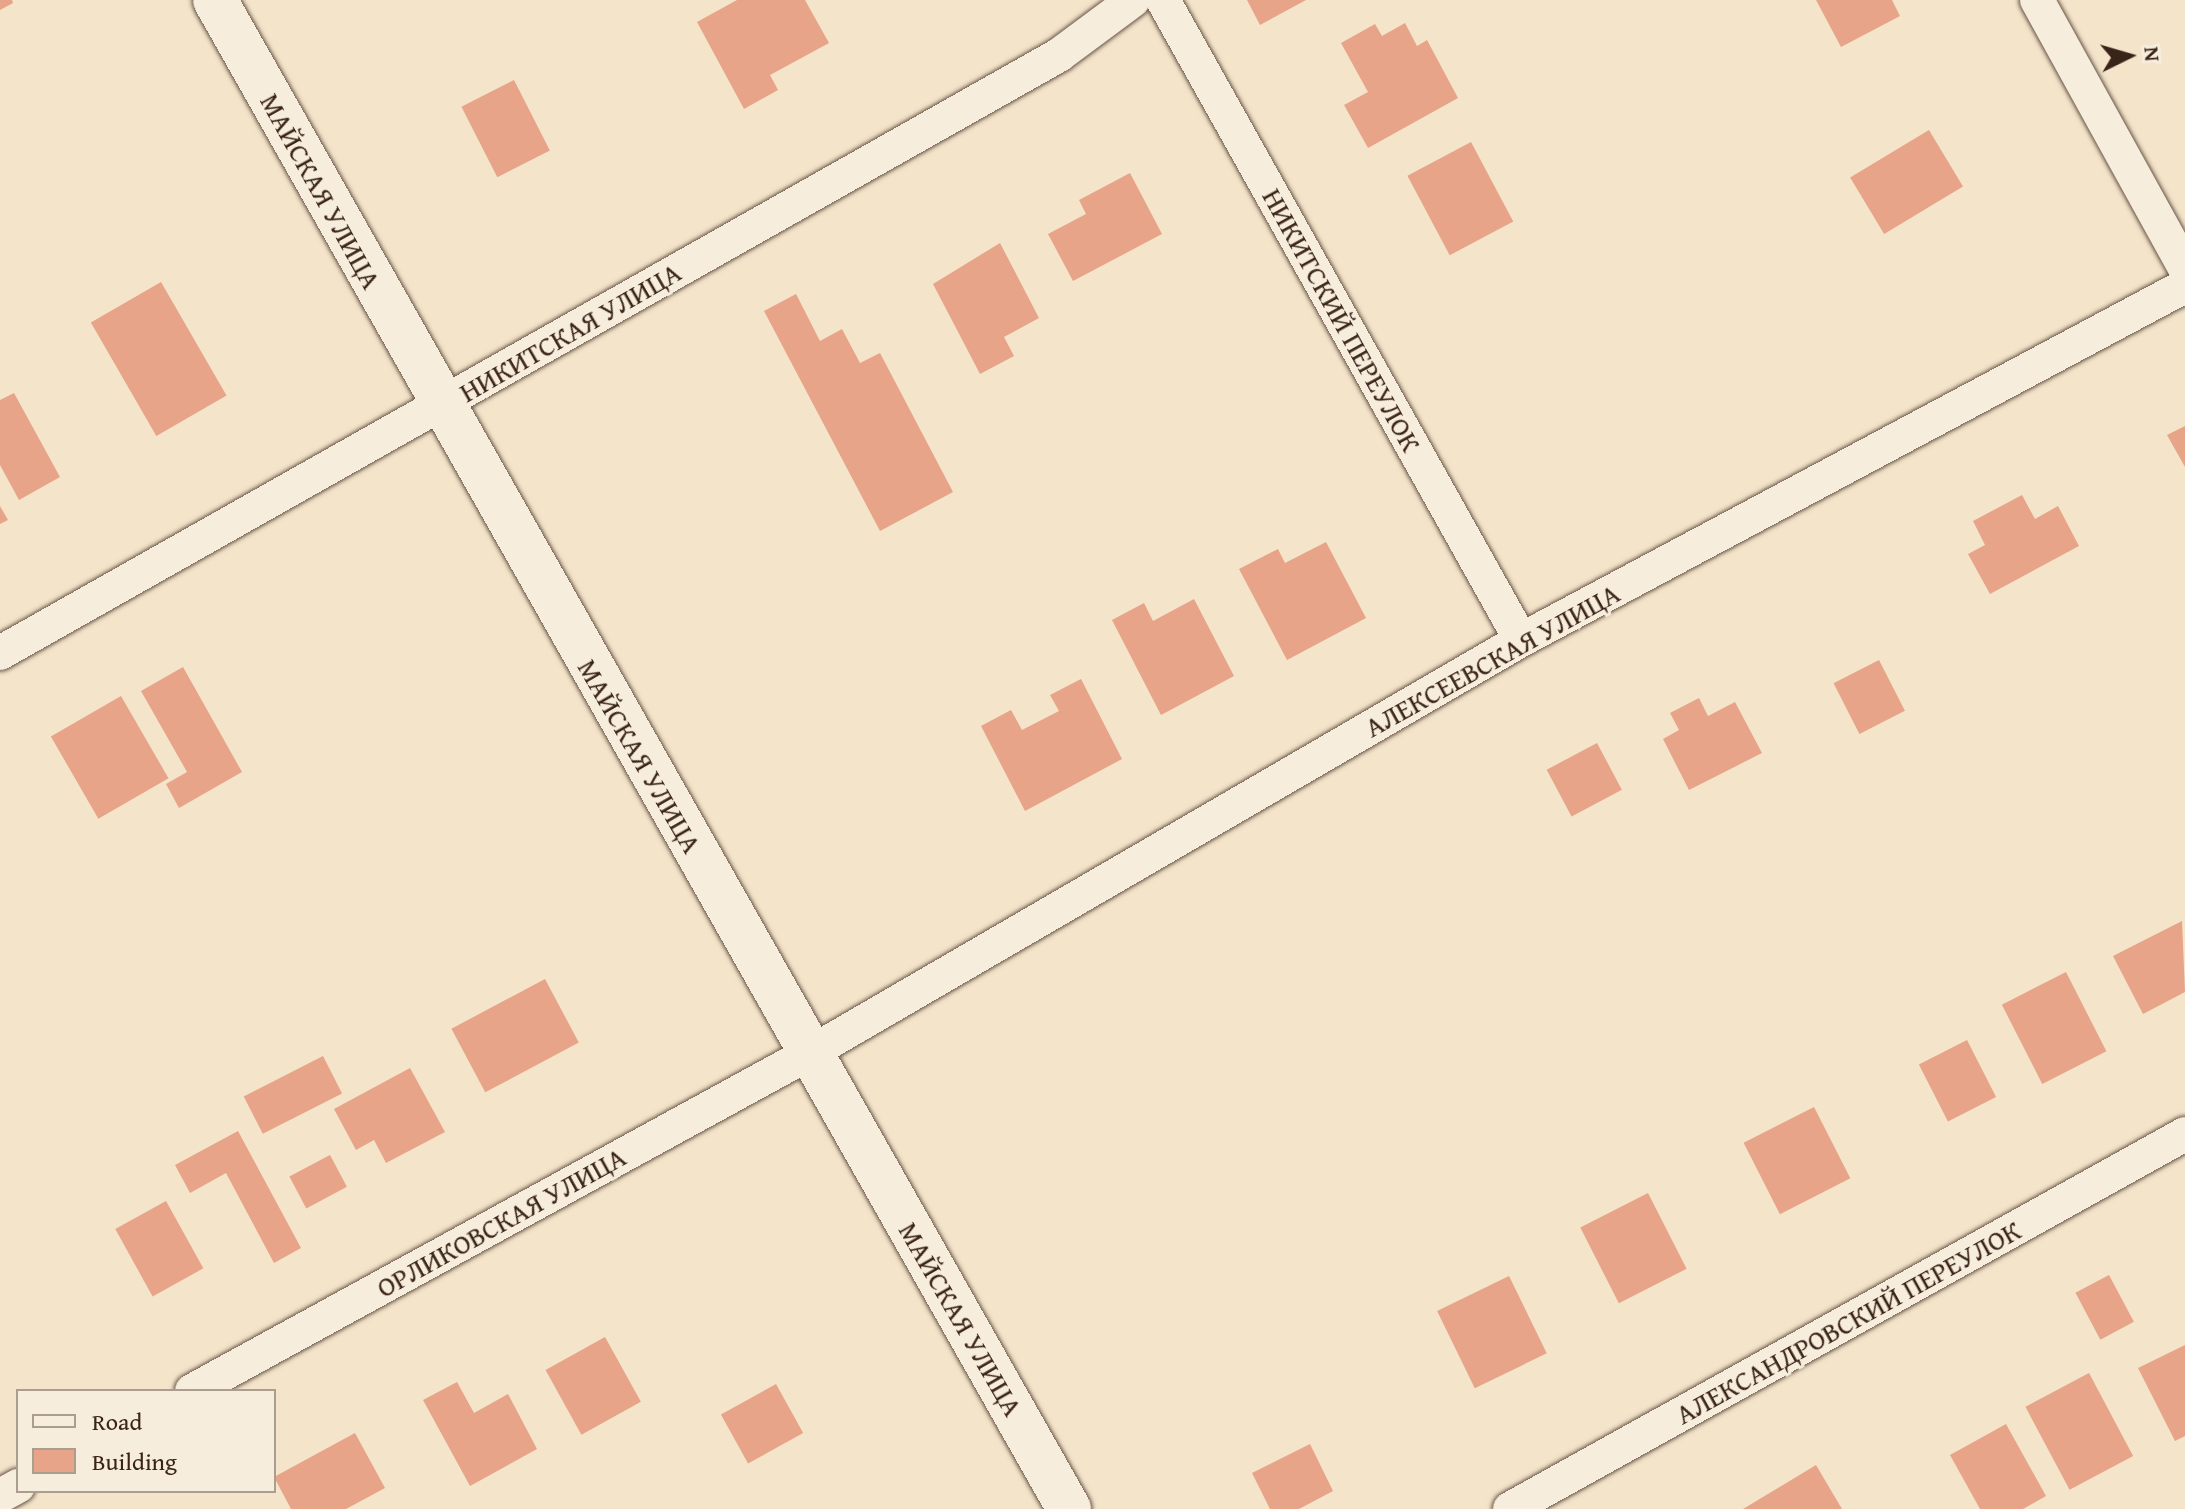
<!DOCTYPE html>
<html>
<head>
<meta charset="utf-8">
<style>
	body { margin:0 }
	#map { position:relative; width:2185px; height:1509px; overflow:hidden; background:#f3e4ca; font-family:"Gentium Book Plus",serif }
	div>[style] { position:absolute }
	.building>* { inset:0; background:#e7a488; transform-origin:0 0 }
	.roads { filter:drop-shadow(0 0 2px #685445) drop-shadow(0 0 2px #685445) }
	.street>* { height:34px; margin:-17px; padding:0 17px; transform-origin:17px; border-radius:17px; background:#f7eddd }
	.secondary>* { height:44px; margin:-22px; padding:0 22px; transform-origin:22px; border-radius:22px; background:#f7eddd }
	span { translate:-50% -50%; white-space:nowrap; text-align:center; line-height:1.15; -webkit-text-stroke:6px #f7eddd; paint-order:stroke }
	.street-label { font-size:28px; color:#3a2419 }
	.legend { position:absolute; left:16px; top:1389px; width:260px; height:104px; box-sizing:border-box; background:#f7eddd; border:2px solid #ab9d8f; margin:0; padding:10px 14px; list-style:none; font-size:24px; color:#3a2419 }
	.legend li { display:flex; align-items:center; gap:16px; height:40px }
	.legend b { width:40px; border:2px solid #ab9d8f }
	.north { position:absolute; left:2089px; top:16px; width:80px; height:80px; -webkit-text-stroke:6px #f7eddd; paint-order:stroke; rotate:85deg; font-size:22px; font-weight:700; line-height:32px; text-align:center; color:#3a2419 }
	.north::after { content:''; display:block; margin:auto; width:28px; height:36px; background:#3a2419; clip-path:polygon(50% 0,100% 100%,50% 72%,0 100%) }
</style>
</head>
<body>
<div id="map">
	<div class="building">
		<i style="clip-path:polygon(0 0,12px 0,13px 3px,0 10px)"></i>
		<i style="clip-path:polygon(737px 0,805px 0,829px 43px,770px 75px,778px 90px,744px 109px,697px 22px)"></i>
		<i style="clip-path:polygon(1247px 0,1306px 0,1260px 25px)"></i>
		<i style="clip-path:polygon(1816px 0,1892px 0,1900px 16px,1841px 47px)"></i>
		<i style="clip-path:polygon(1405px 23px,1417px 46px,1427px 40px,1458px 98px,1368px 148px,1344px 105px,1368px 92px,1341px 43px,1375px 24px,1382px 36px)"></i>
		<i style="left:514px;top:80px;width:79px;height:59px;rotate:63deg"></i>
		<i style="left:1929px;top:130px;width:66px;height:92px;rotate:59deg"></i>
		<i style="left:1471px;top:142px;width:90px;height:72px;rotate:62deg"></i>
		<i style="clip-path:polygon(1130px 173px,1162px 234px,1073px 281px,1048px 234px,1086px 214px,1079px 200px)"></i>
		<i style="clip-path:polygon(1000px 243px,1039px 318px,1004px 337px,1014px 356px,980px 374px,933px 284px)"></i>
		<i style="left:161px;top:282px;width:131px;height:81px;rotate:60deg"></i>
		<i style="clip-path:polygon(796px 294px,820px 341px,842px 329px,860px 363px,880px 353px,953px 492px,880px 531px,764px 311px)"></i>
		<i style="clip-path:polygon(14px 393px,60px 477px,19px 500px,0 465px,0 400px)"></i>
		<i style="clip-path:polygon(2185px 426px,2185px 467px,2167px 435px)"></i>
		<i style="clip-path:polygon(2022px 495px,2035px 519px,2058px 506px,2079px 546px,1990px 594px,1968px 554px,1985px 545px,1973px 521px)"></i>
		<i style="clip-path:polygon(0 506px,8px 520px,0 524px)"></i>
		<i style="clip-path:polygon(1326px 542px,1366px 618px,1287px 660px,1239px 569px,1278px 549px,1285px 563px)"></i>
		<i style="clip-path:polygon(1194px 599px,1234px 676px,1161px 715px,1112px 620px,1144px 603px,1153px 621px)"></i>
		<i style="left:1879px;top:660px;width:57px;height:51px;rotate:63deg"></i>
		<i style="clip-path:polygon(183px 667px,242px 772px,179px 808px,166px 784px,187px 772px,141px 691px)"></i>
		<i style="clip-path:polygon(1081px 679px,1122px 759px,1025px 811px,981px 726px,1011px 710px,1022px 730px,1059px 711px,1050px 695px)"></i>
		<i style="left:121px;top:696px;width:95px;height:81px;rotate:60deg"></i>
		<i style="clip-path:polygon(1699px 698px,1708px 716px,1735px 702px,1762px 753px,1689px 790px,1663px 739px,1679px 730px,1670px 713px)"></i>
		<i style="left:1597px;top:743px;width:53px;height:57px;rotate:62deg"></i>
		<i style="clip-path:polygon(2182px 921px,2185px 992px,2143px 1014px,2113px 956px)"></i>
		<i style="left:2066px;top:972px;width:89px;height:72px;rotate:63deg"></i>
		<i style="left:545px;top:979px;width:72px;height:106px;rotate:62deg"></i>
		<i style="left:1967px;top:1040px;width:64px;height:54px;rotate:63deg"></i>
		<i style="left:323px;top:1056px;width:42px;height:89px;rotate:63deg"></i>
		<i style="clip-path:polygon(410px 1068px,445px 1132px,386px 1163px,374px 1140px,356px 1150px,334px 1109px)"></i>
		<i style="left:1814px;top:1107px;width:80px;height:79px;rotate:63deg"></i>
		<i style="clip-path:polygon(238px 1131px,301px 1248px,274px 1263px,226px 1173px,190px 1193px,175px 1165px)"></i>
		<i style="left:330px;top:1155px;width:36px;height:46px;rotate:62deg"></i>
		<i style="left:1648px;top:1193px;width:85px;height:76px;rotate:63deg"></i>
		<i style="left:166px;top:1201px;width:77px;height:58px;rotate:61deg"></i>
		<i style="left:2109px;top:1275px;width:53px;height:38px;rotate:62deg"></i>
		<i style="left:1509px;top:1276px;width:86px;height:80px;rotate:64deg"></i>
		<i style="left:605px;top:1337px;width:74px;height:68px;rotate:61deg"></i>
		<i style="clip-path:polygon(2185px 1345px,2185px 1436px,2175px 1441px,2138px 1368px)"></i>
		<i style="left:2089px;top:1373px;width:94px;height:72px;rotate:62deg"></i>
		<i style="clip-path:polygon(457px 1382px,474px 1413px,508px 1394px,537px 1449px,470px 1486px,423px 1400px)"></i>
		<i style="left:776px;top:1384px;width:56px;height:63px;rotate:61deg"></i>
		<i style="clip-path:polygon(2006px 1424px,2046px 1496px,2023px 1509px,1980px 1509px,1950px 1455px)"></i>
		<i style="clip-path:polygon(355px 1433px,385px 1488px,346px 1509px,291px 1509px,274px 1477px)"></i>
		<i style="clip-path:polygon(1310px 1444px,1333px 1491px,1299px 1509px,1270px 1509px,1252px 1473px)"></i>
		<i style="clip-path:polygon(1816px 1465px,1842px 1509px,1743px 1509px)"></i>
	</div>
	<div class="roads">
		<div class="street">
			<i style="left:1163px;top:0;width:733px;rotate:60.78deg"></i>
			<i style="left:2037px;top:0;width:306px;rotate:61.1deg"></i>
			<i style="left:0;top:653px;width:1216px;rotate:-29.45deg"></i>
			<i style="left:1059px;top:55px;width:92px;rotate:-36.6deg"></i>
			<i style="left:192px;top:1391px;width:704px;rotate:-28.68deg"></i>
			<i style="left:810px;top:1053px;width:822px;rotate:-30.15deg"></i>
			<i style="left:1521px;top:640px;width:752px;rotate:-28.06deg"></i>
			<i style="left:0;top:1496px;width:21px;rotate:-29deg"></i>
			<i style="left:1510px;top:1509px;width:772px;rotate:-29.05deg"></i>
		</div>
		<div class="secondary">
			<i style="left:215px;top:0;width:1734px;rotate:60.49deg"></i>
		</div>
	</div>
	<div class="street-label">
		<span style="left:321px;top:191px;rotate:61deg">МАЙСКАЯ УЛИЦА</span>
		<span style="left:1342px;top:320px;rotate:61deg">НИКИТСКИЙ ПЕРЕУЛОК</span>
		<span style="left:570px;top:332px;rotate:-30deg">НИКИТСКАЯ УЛИЦА</span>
		<span style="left:1492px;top:660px;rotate:-29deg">АЛЕКСЕЕВСКАЯ УЛИЦА</span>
		<span style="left:640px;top:756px;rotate:60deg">МАЙСКАЯ УЛИЦА</span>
		<span style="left:501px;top:1222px;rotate:-29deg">ОРЛИКОВСКАЯ УЛИЦА</span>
		<span style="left:961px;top:1319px;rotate:60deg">МАЙСКАЯ УЛИЦА</span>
		<span style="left:1848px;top:1322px;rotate:-29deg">АЛЕКСАНДРОВСКИЙ ПЕРЕУЛОК</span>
	</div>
	<ul class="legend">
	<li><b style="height:10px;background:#f7eddd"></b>Road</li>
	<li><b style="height:22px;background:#e7a488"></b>Building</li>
	</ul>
	<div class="north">N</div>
</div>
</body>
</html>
